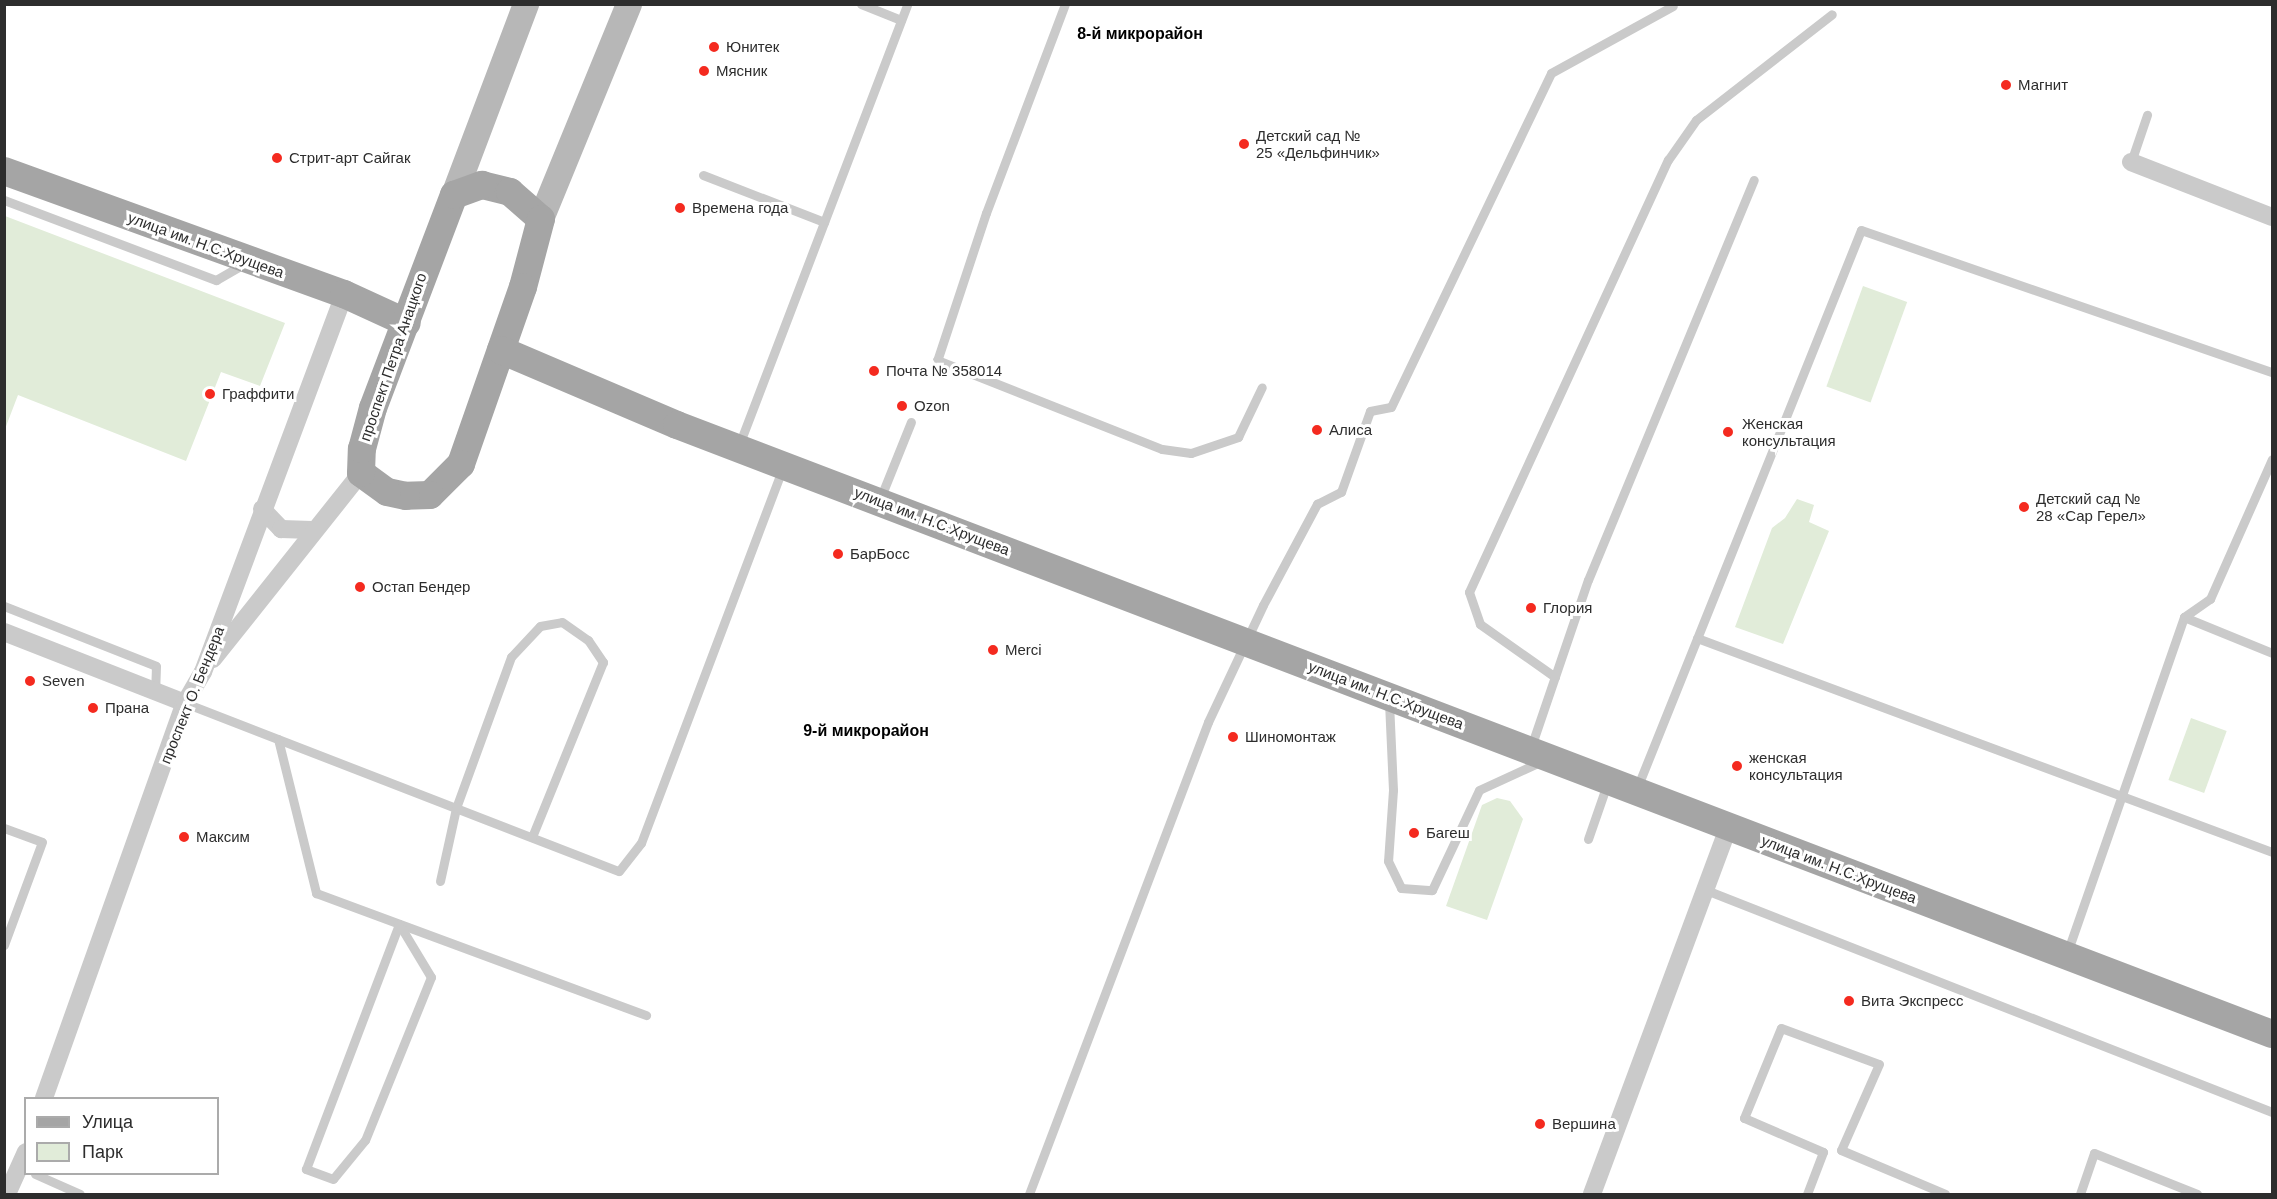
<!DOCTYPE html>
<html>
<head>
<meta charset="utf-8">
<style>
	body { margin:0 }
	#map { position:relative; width:2277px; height:1199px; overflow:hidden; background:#fff; font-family:Helvetica,sans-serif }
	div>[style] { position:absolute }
	.green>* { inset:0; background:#e1ecd9; transform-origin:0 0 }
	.lane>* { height:9px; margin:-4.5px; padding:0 4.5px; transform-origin:4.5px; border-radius:4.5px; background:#cacaca }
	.street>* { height:18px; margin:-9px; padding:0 9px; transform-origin:9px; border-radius:9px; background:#cacaca }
	.secondary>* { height:26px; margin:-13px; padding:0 13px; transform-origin:13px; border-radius:13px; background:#b7b7b7 }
	.primary>* { height:28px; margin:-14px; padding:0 14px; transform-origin:14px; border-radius:14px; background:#a5a5a5 }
	.dots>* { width:16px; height:16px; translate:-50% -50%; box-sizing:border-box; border:3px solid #fff; border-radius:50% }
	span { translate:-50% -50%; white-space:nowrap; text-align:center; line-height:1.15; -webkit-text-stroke:6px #fff; paint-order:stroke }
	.poi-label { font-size:15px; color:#2d2d2d }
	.left { translate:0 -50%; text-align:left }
	.street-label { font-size:15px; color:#2d2d2d }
	.neighbourhood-label { font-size:16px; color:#000; font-weight:700 }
	.frame { position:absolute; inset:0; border:6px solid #2d2d2d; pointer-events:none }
	.legend { position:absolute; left:24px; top:1097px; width:195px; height:78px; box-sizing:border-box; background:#fff; border:2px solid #ababab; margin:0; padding:8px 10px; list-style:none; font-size:18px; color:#2d2d2d }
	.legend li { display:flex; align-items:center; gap:12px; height:30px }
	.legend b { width:30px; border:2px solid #ababab }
</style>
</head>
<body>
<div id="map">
	<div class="green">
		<i style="clip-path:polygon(5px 216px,285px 323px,260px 386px,221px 372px,186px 461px,18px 395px,5px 429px)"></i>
		<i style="left:1863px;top:286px;width:47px;height:107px;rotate:20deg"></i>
		<i style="clip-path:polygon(1797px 499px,1814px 505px,1809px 522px,1829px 531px,1783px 644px,1735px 627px,1772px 528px,1785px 518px)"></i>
		<i style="left:2191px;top:718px;width:38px;height:66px;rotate:20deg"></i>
		<i style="clip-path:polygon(1497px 798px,1510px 801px,1523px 819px,1487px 920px,1446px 906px,1482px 805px)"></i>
	</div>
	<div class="lane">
		<i style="left:861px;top:4px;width:43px;rotate:21.8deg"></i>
		<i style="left:2131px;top:162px;width:50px;rotate:-71.2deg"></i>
		<i style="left:703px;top:175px;width:130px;rotate:21.2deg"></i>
		<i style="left:4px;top:200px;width:227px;rotate:20.7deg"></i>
		<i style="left:216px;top:280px;width:32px;rotate:-30deg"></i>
		<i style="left:937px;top:360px;width:242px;rotate:21.6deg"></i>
		<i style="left:1162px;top:449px;width:29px;rotate:8deg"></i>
		<i style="left:1191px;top:453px;width:50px;rotate:-18.8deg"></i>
		<i style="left:1238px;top:437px;width:55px;rotate:-64.4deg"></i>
		<i style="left:936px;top:364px;width:159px;rotate:-71.7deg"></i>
		<i style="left:986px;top:213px;width:223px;rotate:-69.3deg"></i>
		<i style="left:739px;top:445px;width:472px;rotate:-69.1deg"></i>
		<i style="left:880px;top:499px;width:83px;rotate:-68.1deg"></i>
		<i style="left:4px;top:606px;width:163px;rotate:21.5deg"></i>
		<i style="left:156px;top:666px;width:25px;rotate:92deg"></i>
		<i style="left:2184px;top:617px;width:95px;rotate:22.2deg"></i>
		<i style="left:1697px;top:638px;width:614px;rotate:20.41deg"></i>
		<i style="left:1555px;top:677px;width:92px;rotate:-144.8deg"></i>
		<i style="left:1480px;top:624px;width:34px;rotate:-109deg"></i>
		<i style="left:1469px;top:592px;width:476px;rotate:-65.3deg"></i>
		<i style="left:1668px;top:160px;width:49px;rotate:-55deg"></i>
		<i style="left:1696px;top:120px;width:172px;rotate:-37.9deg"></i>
		<i style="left:1389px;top:702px;width:88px;rotate:87.4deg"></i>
		<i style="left:1393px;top:790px;width:71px;rotate:94deg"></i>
		<i style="left:1388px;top:861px;width:30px;rotate:64deg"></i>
		<i style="left:1401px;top:888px;width:31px;rotate:4deg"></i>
		<i style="left:1432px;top:890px;width:110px;rotate:-64.8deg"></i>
		<i style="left:1479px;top:790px;width:69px;rotate:-24.7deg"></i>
		<i style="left:185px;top:703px;width:465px;rotate:21.2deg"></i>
		<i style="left:619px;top:871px;width:36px;rotate:-52deg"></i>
		<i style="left:641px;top:843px;width:399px;rotate:-69.3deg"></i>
		<i style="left:278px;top:739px;width:159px;rotate:76.1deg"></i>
		<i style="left:316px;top:893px;width:352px;rotate:20.3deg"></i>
		<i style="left:1531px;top:747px;width:176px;rotate:-71.2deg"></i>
		<i style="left:1588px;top:580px;width:433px;rotate:-67.5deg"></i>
		<i style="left:1637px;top:788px;width:601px;rotate:-68.13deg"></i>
		<i style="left:1861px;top:230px;width:435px;rotate:19.1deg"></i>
		<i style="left:4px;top:828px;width:40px;rotate:20.2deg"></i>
		<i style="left:42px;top:842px;width:110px;rotate:110.3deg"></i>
		<i style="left:1588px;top:839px;width:58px;rotate:-70.9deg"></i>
		<i style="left:440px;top:881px;width:75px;rotate:-77.6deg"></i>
		<i style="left:456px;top:808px;width:161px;rotate:-70deg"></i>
		<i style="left:511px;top:657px;width:42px;rotate:-46.9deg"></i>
		<i style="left:540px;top:626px;width:22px;rotate:-10deg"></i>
		<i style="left:562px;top:622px;width:32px;rotate:35deg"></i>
		<i style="left:588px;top:640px;width:27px;rotate:56deg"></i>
		<i style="left:603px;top:662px;width:189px;rotate:112.1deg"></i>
		<i style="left:1706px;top:890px;width:608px;rotate:21.42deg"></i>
		<i style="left:399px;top:924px;width:62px;rotate:58.9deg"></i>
		<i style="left:431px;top:977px;width:176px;rotate:112deg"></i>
		<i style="left:365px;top:1140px;width:50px;rotate:129.4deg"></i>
		<i style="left:333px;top:1179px;width:29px;rotate:-160deg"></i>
		<i style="left:306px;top:1169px;width:262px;rotate:-69.2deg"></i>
		<i style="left:2067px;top:953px;width:356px;rotate:-70.8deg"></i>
		<i style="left:2184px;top:617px;width:32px;rotate:-35deg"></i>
		<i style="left:2210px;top:599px;width:153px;rotate:-66.1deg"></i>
		<i style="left:35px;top:1174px;width:49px;rotate:24deg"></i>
		<i style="left:1029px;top:1194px;width:505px;rotate:-69.23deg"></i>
		<i style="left:1208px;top:722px;width:129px;rotate:-64.8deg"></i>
		<i style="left:1263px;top:605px;width:115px;rotate:-61.9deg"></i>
		<i style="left:1317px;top:504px;width:27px;rotate:-27deg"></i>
		<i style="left:1341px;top:492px;width:86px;rotate:-70.3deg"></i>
		<i style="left:1370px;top:411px;width:21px;rotate:-11deg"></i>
		<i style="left:1391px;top:407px;width:370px;rotate:-64.4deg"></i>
		<i style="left:1551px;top:73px;width:139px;rotate:-28.8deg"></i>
		<i style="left:1807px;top:1194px;width:45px;rotate:-69.1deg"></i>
		<i style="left:1823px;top:1152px;width:86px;rotate:-156.7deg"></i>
		<i style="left:1744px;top:1118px;width:97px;rotate:-67.7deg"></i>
		<i style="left:1781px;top:1028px;width:104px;rotate:20.2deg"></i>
		<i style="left:1879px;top:1064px;width:94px;rotate:113.8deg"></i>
		<i style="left:1841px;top:1150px;width:113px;rotate:22.9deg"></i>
		<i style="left:2080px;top:1194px;width:43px;rotate:-71.1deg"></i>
		<i style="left:2094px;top:1153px;width:111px;rotate:21.7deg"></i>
	</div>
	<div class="street">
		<i style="left:2131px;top:162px;width:151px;rotate:21.3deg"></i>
		<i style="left:262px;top:509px;width:28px;rotate:46deg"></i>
		<i style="left:281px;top:529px;width:31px;rotate:2deg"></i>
		<i style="left:4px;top:632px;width:194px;rotate:21.4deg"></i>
		<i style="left:213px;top:659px;width:238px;rotate:-51.5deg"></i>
		<i style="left:44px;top:1098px;width:419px;rotate:-70.4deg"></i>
		<i style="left:185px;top:703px;width:36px;rotate:-60deg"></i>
		<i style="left:203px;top:672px;width:403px;rotate:-69.5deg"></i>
		<i style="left:7px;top:1194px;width:46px;rotate:-65.7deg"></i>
		<i style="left:1592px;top:1194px;width:393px;rotate:-69.6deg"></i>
	</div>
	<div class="secondary">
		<i style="left:454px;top:195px;width:204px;rotate:-69.3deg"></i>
		<i style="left:541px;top:219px;width:232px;rotate:-67.7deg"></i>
	</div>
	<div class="primary">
		<i style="left:4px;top:171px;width:362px;rotate:19.9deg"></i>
		<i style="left:344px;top:294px;width:69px;rotate:24.7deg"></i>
		<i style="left:482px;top:185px;width:29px;rotate:14deg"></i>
		<i style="left:510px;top:192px;width:41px;rotate:41.1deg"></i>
		<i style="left:541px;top:219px;width:70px;rotate:104.8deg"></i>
		<i style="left:523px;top:287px;width:188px;rotate:109.3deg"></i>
		<i style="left:461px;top:464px;width:44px;rotate:135deg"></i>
		<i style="left:430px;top:495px;width:24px;rotate:178deg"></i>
		<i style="left:406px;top:496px;width:19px;rotate:-168deg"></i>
		<i style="left:387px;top:492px;width:32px;rotate:-144deg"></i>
		<i style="left:361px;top:473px;width:24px;rotate:-88deg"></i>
		<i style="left:362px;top:449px;width:42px;rotate:-75deg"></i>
		<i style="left:373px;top:408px;width:228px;rotate:-69.2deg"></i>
		<i style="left:454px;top:195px;width:30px;rotate:-20deg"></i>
		<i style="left:501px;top:350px;width:191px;rotate:23.1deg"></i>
		<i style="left:677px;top:425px;width:1707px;rotate:20.9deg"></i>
	</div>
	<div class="dots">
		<i style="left:714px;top:47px;background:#f42a1f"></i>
		<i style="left:704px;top:71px;background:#f42a1f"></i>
		<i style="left:2006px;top:85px;background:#f42a1f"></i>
		<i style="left:1244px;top:144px;background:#f42a1f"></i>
		<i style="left:277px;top:158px;background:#f42a1f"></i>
		<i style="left:680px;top:208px;background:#f42a1f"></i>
		<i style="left:874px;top:371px;background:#f42a1f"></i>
		<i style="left:210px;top:394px;background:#f42a1f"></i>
		<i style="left:902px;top:406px;background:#f42a1f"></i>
		<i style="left:1317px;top:430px;background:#f42a1f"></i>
		<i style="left:1728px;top:432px;background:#f42a1f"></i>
		<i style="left:2024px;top:507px;background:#f42a1f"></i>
		<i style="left:838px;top:554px;background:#f42a1f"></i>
		<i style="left:360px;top:587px;background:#f42a1f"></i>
		<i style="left:1531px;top:608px;background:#f42a1f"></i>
		<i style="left:993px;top:650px;background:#f42a1f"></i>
		<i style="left:30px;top:681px;background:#f42a1f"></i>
		<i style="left:93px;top:708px;background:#f42a1f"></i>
		<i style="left:1233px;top:737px;background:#f42a1f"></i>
		<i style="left:1737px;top:766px;background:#f42a1f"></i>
		<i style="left:1414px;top:833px;background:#f42a1f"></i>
		<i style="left:184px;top:837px;background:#f42a1f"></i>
		<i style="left:1849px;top:1001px;background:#f42a1f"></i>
		<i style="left:1540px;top:1124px;background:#f42a1f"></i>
	</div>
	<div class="poi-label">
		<span class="left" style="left:726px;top:47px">Юнитек</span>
		<span class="left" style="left:716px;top:71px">Мясник</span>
		<span class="left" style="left:2018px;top:85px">Магнит</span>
		<span class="left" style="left:1256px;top:144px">Детский сад №<br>25 «Дельфинчик»</span>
		<span class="left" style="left:289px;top:158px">Стрит-арт Сайгак</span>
		<span class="left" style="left:692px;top:208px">Времена года</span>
		<span class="left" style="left:886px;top:371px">Почта № 358014</span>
		<span class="left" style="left:222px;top:394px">Граффити</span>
		<span class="left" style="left:914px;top:406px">Ozon</span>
		<span class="left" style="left:1742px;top:432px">Женская<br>консультация</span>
		<span class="left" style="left:1329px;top:430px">Алиса</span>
		<span class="left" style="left:2036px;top:507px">Детский сад №<br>28 «Сар Герел»</span>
		<span class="left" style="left:850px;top:554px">БарБосс</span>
		<span class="left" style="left:372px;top:587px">Остап Бендер</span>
		<span class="left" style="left:1543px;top:608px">Глория</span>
		<span class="left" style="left:1005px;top:650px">Merci</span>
		<span class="left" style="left:42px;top:681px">Seven</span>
		<span class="left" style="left:105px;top:708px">Прана</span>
		<span class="left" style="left:1245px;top:737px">Шиномонтаж</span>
		<span class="left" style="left:1749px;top:766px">женская<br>консультация</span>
		<span class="left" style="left:1426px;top:833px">Багеш</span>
		<span class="left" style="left:196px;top:837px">Максим</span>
		<span class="left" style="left:1861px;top:1001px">Вита Экспресс</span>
		<span class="left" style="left:1552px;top:1124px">Вершина</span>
	</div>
	<div class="street-label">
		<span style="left:206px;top:245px;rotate:20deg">улица им. Н.С.Хрущева</span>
		<span style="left:393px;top:357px;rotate:-71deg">проспект Петра Анацкого</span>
		<span style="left:932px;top:521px;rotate:21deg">улица им. Н.С.Хрущева</span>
		<span style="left:192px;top:695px;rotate:-68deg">проспект О. Бендера</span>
		<span style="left:1386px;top:695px;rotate:21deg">улица им. Н.С.Хрущева</span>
		<span style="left:1839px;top:869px;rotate:21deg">улица им. Н.С.Хрущева</span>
	</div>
	<div class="neighbourhood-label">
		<span style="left:1140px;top:34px">8-й микрорайон</span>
		<span style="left:866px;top:731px">9-й микрорайон</span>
	</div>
	<div class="frame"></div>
	<ul class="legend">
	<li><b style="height:8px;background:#a5a5a5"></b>Улица</li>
	<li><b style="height:16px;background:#e1ecd9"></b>Парк</li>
	</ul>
</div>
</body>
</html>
